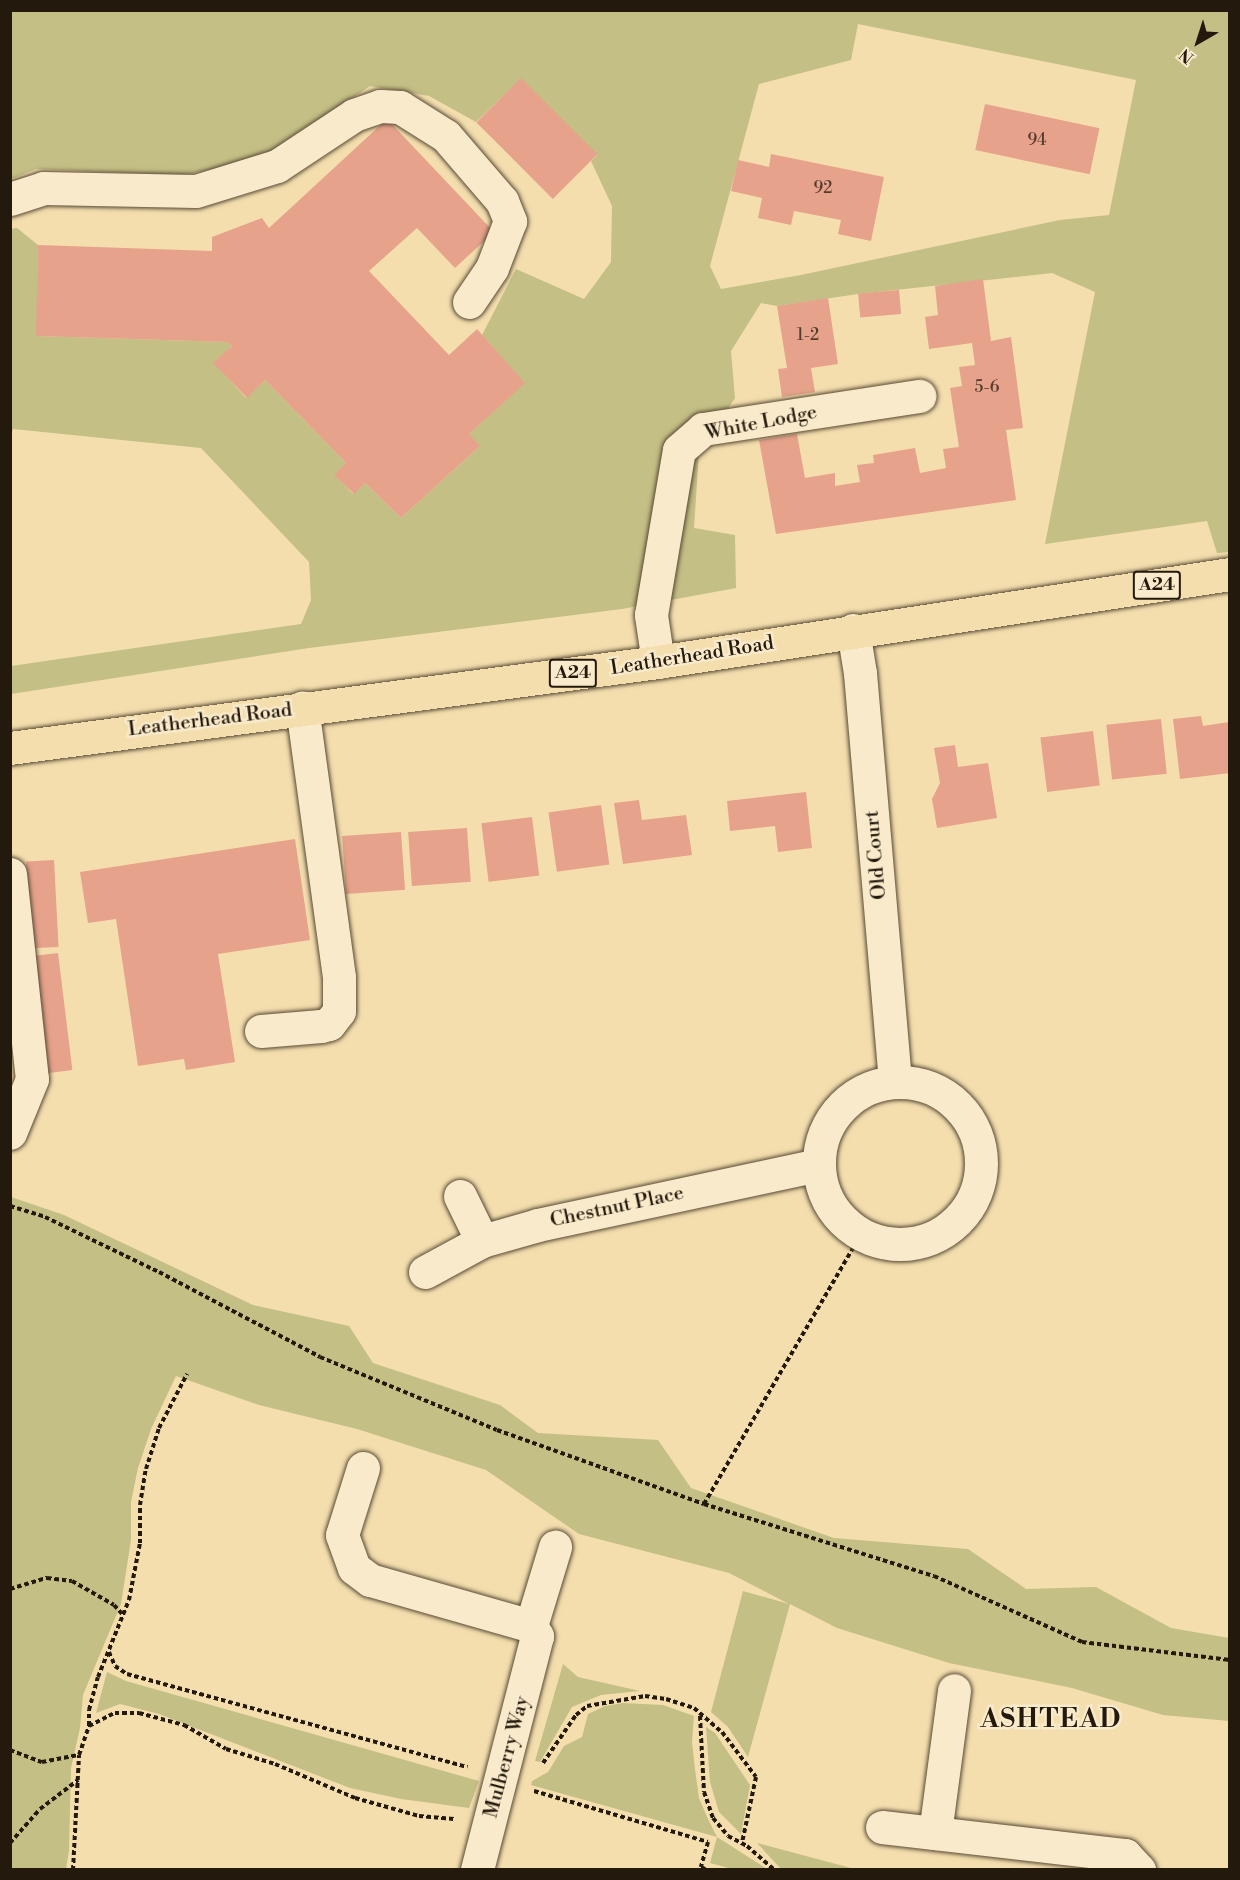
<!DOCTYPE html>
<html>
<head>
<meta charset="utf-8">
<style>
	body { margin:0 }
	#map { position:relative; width:1240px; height:1880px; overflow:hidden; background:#f4deae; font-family:"Libre Bodoni",serif }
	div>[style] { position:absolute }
	.green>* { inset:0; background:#c4bf85 }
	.building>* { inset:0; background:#e6a28b; transform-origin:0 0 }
	.path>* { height:4px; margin-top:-2px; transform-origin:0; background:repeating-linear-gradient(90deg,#24190d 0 4.5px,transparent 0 7.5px) }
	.roads { filter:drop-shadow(0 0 2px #584a35) drop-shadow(0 0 2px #584a35) }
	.minor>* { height:33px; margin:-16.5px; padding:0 16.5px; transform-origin:16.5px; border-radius:16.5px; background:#f8eaca }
	.minor>.ring { margin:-16.5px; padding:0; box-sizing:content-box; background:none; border:33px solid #f8eaca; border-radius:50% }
	.highway>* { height:33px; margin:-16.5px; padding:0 16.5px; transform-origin:16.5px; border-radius:16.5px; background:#f4deae }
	span { translate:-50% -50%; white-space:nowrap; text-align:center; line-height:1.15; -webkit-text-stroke:5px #f8eaca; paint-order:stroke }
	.number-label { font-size:16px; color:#543b2c }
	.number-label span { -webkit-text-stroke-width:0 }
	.shield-label span { padding:2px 4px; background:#f8eaca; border:2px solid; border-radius:4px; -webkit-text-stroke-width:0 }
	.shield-label { font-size:18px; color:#24190d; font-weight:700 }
	.street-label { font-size:20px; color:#24190d }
	.district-label { font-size:26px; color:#24190d; font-weight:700; letter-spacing:1.5px }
	.frame { position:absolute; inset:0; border:12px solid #24190d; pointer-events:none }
	.north { position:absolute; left:1168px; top:12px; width:60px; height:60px; -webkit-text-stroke:4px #f8eaca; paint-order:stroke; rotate:219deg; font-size:16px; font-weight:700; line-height:24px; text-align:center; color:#24190d }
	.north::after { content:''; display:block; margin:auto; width:21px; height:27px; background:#24190d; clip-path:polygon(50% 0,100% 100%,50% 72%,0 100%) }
</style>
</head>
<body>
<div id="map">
	<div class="green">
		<i style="clip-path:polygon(evenodd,11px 11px,1229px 11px,1229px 552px,1217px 553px,1207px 521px,1045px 544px,1095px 292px,1052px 273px,858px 294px,777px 306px,761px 303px,731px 351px,735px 398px,699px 452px,694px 528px,735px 535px,736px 588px,622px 609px,309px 648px,11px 694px,11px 666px,301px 624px,311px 600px,309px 562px,201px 448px,13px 429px,11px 435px,10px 229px,17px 228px,38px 245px,37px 336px,227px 342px,232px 346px,214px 363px,246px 398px,265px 380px,346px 463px,335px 475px,353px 494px,365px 483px,401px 518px,479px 447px,469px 434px,524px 383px,482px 335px,516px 269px,584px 299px,611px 262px,612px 206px,591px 161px,597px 155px,521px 79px,476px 122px,429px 96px,370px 86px,264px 158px,184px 175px,36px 169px,11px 179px,11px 11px,858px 24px,1136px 80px,1109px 215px,1060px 220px,801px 275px,721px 289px,710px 266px,759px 84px,851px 60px,858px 24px)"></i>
		<i style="clip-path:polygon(11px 1197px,64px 1215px,253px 1305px,349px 1326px,373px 1363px,500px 1405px,538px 1433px,658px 1440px,691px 1488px,834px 1538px,968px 1549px,1026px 1589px,1096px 1587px,1171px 1628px,1229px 1638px,1229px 1721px,1163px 1715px,1072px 1688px,949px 1663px,837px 1628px,790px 1604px,748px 1757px,728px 1727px,711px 1712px,743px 1591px,789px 1604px,729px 1573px,579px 1534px,486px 1470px,357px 1429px,259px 1405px,176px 1376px,151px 1429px,138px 1468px,131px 1502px,131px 1540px,121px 1604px,83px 1695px,80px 1728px,71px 1768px,69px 1851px,66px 1869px,11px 1869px)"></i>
		<i style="clip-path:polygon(563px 1664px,578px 1677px,640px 1691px,601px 1695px,572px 1707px,540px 1762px,535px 1761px)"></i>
		<i style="clip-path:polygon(107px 1672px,126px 1681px,479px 1781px,469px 1808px,401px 1799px,350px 1788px,159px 1714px,120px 1704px,96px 1713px)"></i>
		<i style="clip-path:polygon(623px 1703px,663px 1705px,694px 1716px,692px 1742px,695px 1769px,699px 1798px,708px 1819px,717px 1837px,767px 1869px,732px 1869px,710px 1863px,717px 1837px,531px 1785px,532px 1781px,548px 1772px,564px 1746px,582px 1737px,588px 1714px,605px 1706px)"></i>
		<i style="clip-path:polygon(706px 1727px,715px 1733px,750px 1785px,741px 1834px,719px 1812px,710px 1782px)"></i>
		<i style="clip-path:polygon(757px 1843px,851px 1868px,851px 1869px,781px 1869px)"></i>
	</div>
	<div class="building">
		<i style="left:521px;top:78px;width:108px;height:63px;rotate:45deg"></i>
		<i style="left:985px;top:104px;width:117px;height:47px;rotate:12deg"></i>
		<i style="clip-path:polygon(387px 119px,494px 232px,455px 268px,417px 228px,369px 271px,449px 355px,477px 329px,525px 383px,469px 434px,480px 446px,401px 518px,365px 483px,354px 494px,334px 475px,346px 463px,265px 380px,247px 398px,213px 363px,232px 346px,227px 342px,36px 336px,38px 245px,212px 251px,212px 237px,262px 218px,269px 228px)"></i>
		<i style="clip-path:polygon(771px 154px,884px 177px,871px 241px,838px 234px,841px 220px,794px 211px,791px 225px,758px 218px,762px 198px,731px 191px,738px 160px,769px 167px)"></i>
		<i style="clip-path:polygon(983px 279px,991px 341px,1011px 337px,1023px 428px,1006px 430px,1016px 500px,776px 534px,759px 440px,797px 434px,805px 478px,835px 473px,835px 486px,860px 482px,857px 465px,874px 463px,873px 455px,915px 448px,920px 473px,946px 468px,943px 449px,959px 447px,950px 388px,962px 386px,959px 367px,975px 365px,972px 343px,929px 349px,925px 317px,938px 315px,935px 286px)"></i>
		<i style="left:899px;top:290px;width:24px;height:41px;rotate:85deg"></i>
		<i style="clip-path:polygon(828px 298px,838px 364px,811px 368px,815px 392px,782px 397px,778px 369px,787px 368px,777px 306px)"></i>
		<i style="clip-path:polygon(1201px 716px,1203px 726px,1229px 722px,1230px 773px,1180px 779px,1173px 719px)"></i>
		<i style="left:1161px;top:719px;width:55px;height:55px;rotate:84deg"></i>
		<i style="left:1093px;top:731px;width:55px;height:53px;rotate:83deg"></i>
		<i style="clip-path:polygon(955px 745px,958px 767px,988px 763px,997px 818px,937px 828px,932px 799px,940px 783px,934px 748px)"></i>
		<i style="clip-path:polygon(806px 792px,812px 848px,778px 852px,775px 826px,730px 831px,727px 801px)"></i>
		<i style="clip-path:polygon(639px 800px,642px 820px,686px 815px,692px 855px,623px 864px,614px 803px)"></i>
		<i style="left:601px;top:805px;width:60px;height:53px;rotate:82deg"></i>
		<i style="left:532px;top:817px;width:59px;height:51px;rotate:83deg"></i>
		<i style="left:467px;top:828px;width:54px;height:59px;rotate:86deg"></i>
		<i style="left:401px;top:832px;width:58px;height:59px;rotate:86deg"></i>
		<i style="clip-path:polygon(295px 839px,310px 940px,218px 954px,235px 1062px,186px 1070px,184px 1059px,138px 1066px,116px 919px,88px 923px,80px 872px)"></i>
		<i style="left:54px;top:860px;width:87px;height:28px;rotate:87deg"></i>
		<i style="left:58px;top:953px;width:118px;height:27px;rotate:83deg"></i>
	</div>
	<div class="path">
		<i style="left:10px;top:1206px;width:37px;rotate:17deg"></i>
		<i style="left:45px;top:1217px;width:127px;rotate:25.8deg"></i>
		<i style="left:159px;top:1272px;width:182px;rotate:27.8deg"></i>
		<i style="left:320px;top:1357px;width:191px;rotate:22.4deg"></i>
		<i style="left:497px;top:1430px;width:220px;rotate:19.7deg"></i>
		<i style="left:704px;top:1504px;width:241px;rotate:17.4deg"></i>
		<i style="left:934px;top:1576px;width:162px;rotate:24deg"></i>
		<i style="left:1082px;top:1642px;width:149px;rotate:6.9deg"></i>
		<i style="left:704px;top:1504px;width:310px;rotate:-59.8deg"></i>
		<i style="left:10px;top:1589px;width:39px;rotate:-17deg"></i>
		<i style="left:47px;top:1578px;width:25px;rotate:7deg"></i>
		<i style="left:72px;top:1581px;width:48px;rotate:29.7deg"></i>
		<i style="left:114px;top:1605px;width:13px;rotate:48deg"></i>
		<i style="left:109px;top:1652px;width:15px;rotate:67deg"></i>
		<i style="left:115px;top:1666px;width:14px;rotate:34deg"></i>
		<i style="left:127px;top:1674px;width:353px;rotate:15.3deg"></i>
		<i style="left:700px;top:1716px;width:76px;rotate:87deg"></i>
		<i style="left:704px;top:1792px;width:28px;rotate:71deg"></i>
		<i style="left:713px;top:1818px;width:23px;rotate:50deg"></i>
		<i style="left:728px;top:1836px;width:21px;rotate:28deg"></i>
		<i style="left:747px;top:1846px;width:37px;rotate:41deg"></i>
		<i style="left:89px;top:1726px;width:29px;rotate:-27deg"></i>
		<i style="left:115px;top:1713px;width:24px"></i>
		<i style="left:139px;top:1713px;width:47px;rotate:14.9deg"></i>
		<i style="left:184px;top:1725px;width:48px;rotate:29.7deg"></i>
		<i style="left:226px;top:1749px;width:51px;rotate:17deg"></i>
		<i style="left:275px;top:1764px;width:87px;rotate:23deg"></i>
		<i style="left:355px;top:1798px;width:66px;rotate:15.7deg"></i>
		<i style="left:419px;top:1816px;width:35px;rotate:5deg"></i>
		<i style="left:10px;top:1750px;width:34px;rotate:21deg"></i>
		<i style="left:42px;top:1762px;width:38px;rotate:-11deg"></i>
		<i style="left:543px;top:1763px;width:58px;rotate:-55.5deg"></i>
		<i style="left:576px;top:1715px;width:14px;rotate:-39deg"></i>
		<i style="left:587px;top:1706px;width:59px;rotate:-9.8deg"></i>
		<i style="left:645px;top:1696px;width:21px;rotate:8deg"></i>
		<i style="left:666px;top:1699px;width:29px;rotate:18deg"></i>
		<i style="left:694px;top:1708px;width:37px;rotate:41deg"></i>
		<i style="left:722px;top:1732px;width:56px;rotate:52.9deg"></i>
		<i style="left:756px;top:1777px;width:67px;rotate:102deg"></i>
		<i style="left:534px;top:1791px;width:181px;rotate:16.3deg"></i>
		<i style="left:708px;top:1842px;width:26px;rotate:106deg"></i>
		<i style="left:701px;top:1867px;width:7px;rotate:27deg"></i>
		<i style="left:10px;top:1843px;width:45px;rotate:-48.6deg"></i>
		<i style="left:40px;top:1809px;width:48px;rotate:-37.3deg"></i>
		<i style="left:73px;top:1870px;width:115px;rotate:-87deg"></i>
		<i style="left:79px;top:1755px;width:31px;rotate:-71deg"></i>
		<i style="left:89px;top:1726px;width:16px;rotate:-90deg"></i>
		<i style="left:89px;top:1710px;width:34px;rotate:-75deg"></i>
		<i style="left:98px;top:1677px;width:83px;rotate:-68.1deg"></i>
		<i style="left:129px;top:1600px;width:58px;rotate:-79.1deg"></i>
		<i style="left:140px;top:1543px;width:38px;rotate:-90deg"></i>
		<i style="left:140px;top:1505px;width:36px;rotate:-81deg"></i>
		<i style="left:146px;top:1469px;width:43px;rotate:-72.4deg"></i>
		<i style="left:159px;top:1428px;width:61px;rotate:-62.6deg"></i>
	</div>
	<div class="roads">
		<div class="minor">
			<i style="left:10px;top:199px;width:35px;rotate:-18deg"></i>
			<i style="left:43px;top:188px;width:153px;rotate:1.1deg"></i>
			<i style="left:196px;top:191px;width:85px;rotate:-17.2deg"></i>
			<i style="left:277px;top:166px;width:92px;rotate:-33.5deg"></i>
			<i style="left:354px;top:115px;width:28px;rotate:-19deg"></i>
			<i style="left:380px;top:106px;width:20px;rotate:3deg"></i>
			<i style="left:400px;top:107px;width:54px;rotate:32.2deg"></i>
			<i style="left:446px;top:136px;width:86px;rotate:49.3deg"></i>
			<i style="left:502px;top:201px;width:22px;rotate:68deg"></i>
			<i style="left:510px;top:221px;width:50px;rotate:111deg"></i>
			<i style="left:492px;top:268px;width:41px;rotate:124.1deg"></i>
			<i style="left:853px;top:630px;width:44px;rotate:80.8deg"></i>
			<i style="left:860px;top:673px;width:409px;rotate:85.1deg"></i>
			<i style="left:658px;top:662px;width:48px;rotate:-98.5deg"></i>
			<i style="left:651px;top:615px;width:167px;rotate:-80.4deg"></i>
			<i style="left:679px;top:450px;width:32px;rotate:-41deg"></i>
			<i style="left:703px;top:429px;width:219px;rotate:-8.7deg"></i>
			<i style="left:10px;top:874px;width:206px;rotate:83.9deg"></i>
			<i style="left:32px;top:1079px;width:58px;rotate:112.2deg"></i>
			<i style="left:261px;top:1031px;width:60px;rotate:-4.8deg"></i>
			<i style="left:321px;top:1026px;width:8px;rotate:-14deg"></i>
			<i style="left:329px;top:1024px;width:16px;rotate:-52deg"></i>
			<i style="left:339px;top:1011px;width:34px;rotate:-90deg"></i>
			<i style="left:339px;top:977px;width:272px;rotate:-97.8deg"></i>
			<i class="ring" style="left:819px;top:1082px;width:129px;height:129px"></i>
			<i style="left:460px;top:1196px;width:50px;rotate:63.9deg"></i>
			<i style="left:425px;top:1272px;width:65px;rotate:-28.5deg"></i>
			<i style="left:482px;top:1241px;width:58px;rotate:-15.9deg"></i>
			<i style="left:538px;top:1225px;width:285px;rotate:-12.1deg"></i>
			<i style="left:363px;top:1468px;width:70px;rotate:107.4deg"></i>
			<i style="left:342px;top:1535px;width:35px;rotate:70deg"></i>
			<i style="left:354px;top:1568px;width:20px;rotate:37deg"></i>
			<i style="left:370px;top:1580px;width:167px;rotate:15.9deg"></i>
			<i style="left:531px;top:1626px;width:12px;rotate:59deg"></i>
			<i style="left:537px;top:1636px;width:242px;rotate:104.4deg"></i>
			<i style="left:531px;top:1626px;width:83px;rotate:-73.1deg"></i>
			<i style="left:882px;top:1827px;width:245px;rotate:6.6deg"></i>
			<i style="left:1125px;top:1855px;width:21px;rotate:47deg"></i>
			<i style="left:935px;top:1833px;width:144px;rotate:-82.4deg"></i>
		</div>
		<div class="highway">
			<i style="left:10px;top:748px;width:654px;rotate:-7.56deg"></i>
			<i style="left:658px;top:662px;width:579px;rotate:-8.75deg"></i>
		</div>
	</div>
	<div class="number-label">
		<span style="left:1037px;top:140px">94</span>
		<span style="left:823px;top:188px">92</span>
		<span style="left:808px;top:335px">1-2</span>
		<span style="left:987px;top:387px">5-6</span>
	</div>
	<div class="shield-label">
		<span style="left:1157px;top:585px">A24</span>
		<span style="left:573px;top:673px">A24</span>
	</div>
	<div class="street-label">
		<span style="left:761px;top:423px;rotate:-11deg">White Lodge</span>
		<span style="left:692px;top:656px;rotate:-9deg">Leatherhead Road</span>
		<span style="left:210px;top:720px;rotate:-7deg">Leatherhead Road</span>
		<span style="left:876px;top:855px;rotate:-95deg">Old Court</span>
		<span style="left:617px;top:1207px;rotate:-12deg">Chestnut Place</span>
		<span style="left:507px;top:1757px;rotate:-75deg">Mulberry Way</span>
	</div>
	<div class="district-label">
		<span style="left:1051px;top:1720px">ASHTEAD</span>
	</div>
	<div class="frame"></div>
	<div class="north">N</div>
</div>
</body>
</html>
